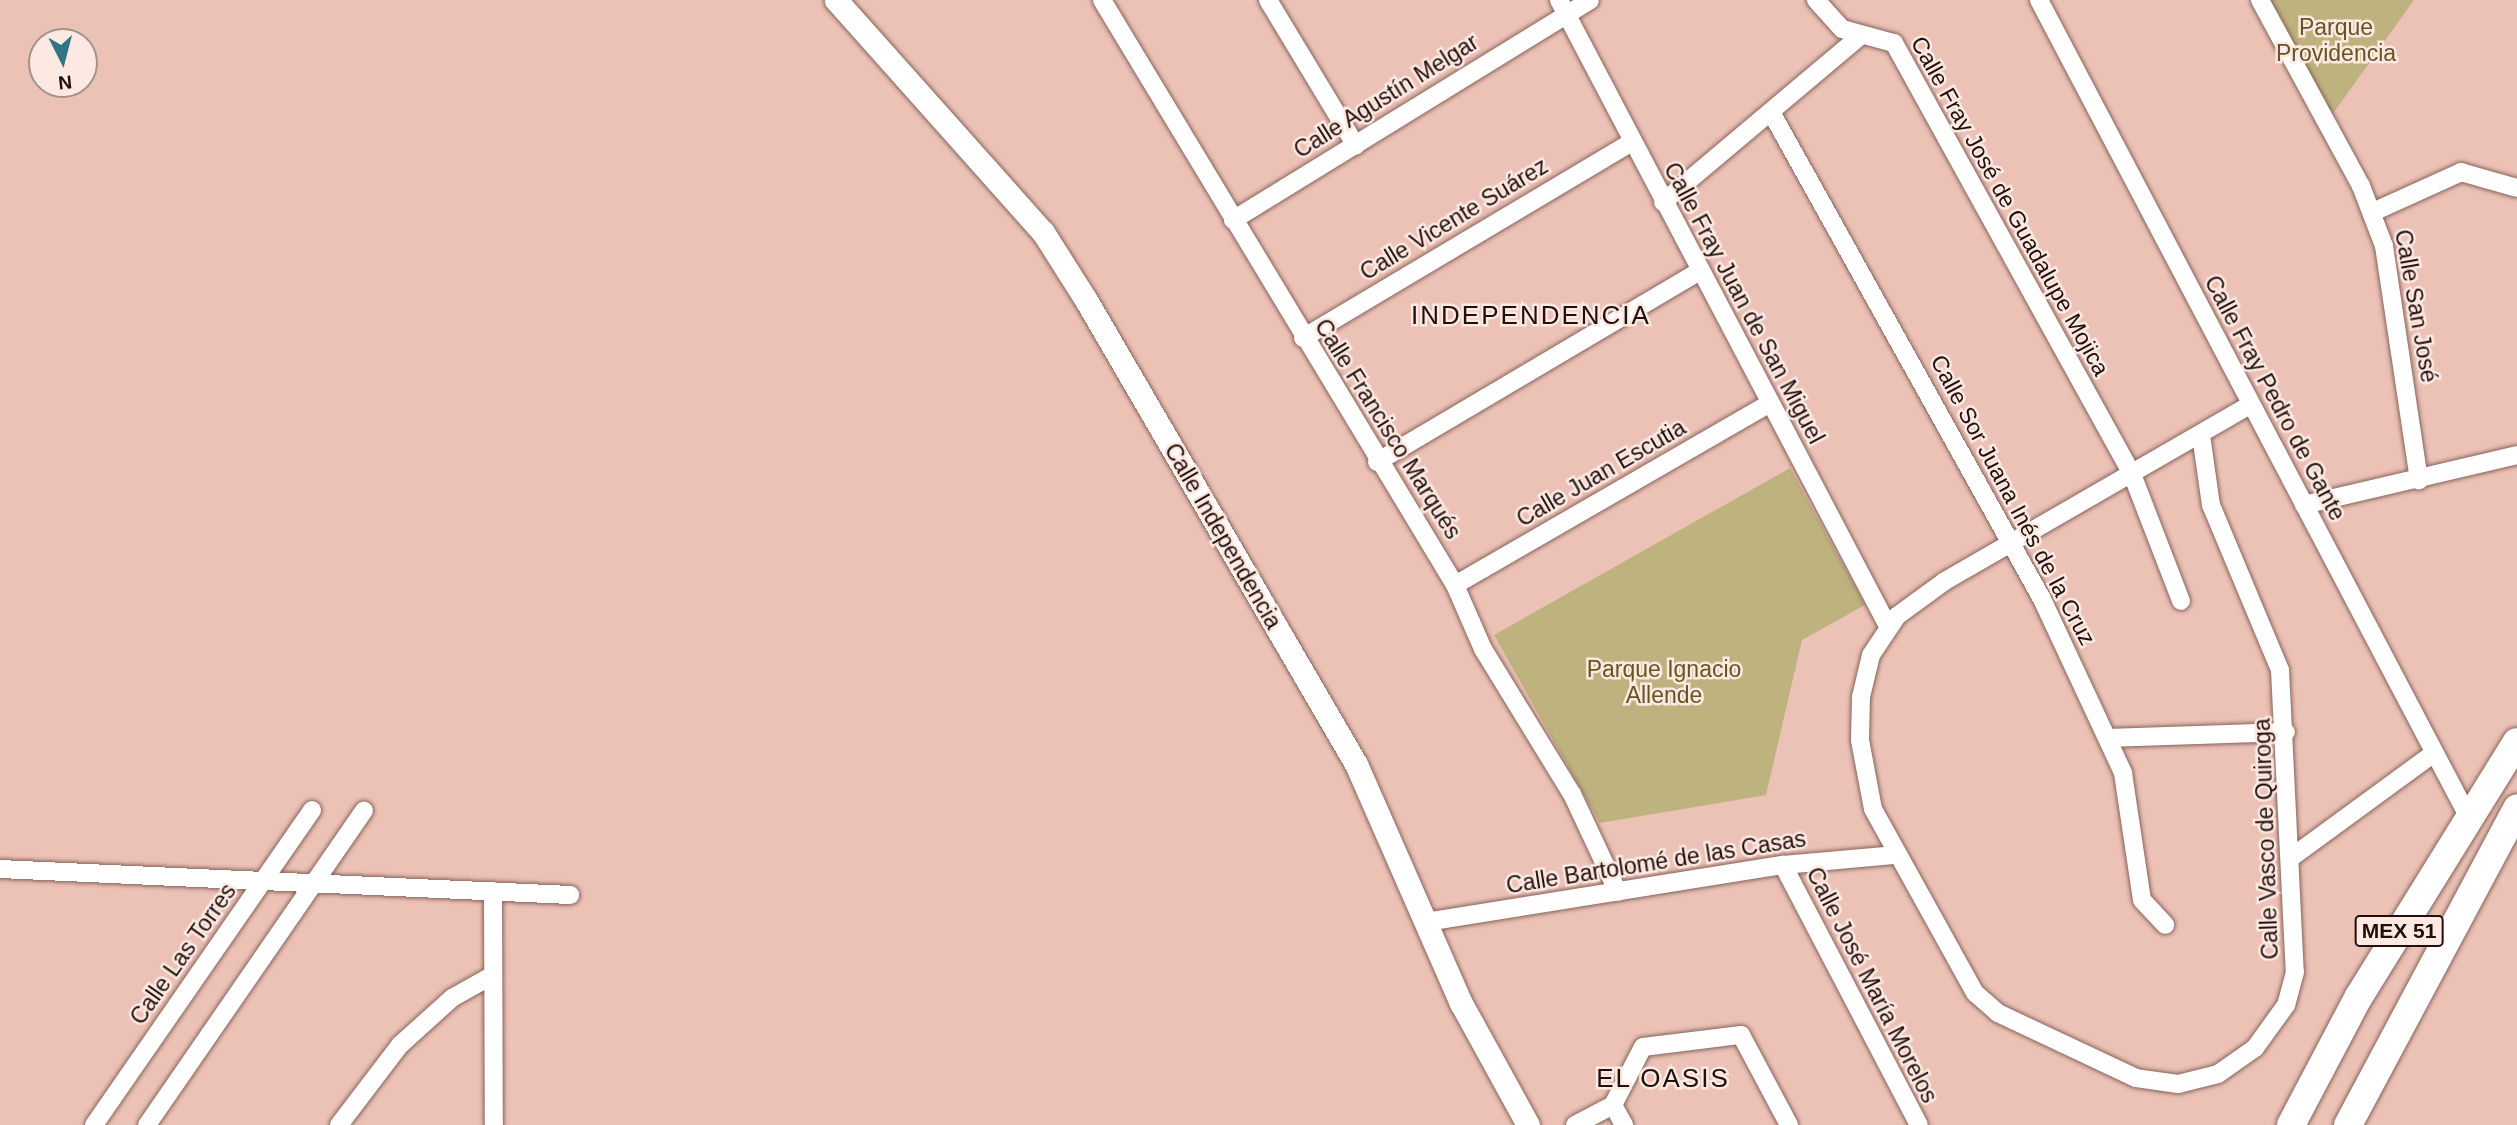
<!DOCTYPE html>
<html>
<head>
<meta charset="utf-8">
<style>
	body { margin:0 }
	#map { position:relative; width:2517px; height:1125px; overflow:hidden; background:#ecc2b7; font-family:Arial,sans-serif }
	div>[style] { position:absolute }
	.green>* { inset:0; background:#beb27e }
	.roads { filter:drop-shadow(0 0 2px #886359) drop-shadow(0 0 2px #886359) }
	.minor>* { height:18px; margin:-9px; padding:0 9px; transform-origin:9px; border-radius:9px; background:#fff }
	.tertiary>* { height:23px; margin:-11.5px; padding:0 11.5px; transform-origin:11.5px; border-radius:11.5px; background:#fff }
	.primary>* { height:28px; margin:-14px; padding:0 14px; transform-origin:14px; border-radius:14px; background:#fff }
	span { translate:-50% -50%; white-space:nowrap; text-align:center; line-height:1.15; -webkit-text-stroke:5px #fee8e2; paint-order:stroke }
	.shield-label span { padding:2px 5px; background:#fee8e2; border:2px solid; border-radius:5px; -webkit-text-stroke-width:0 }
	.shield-label { font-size:21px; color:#1e100c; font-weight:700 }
	.park-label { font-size:23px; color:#635622 }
	.street-label { font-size:23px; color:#1e100c }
	.quarter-label { font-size:26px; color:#1e100c; letter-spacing:2px }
	.north { position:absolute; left:28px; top:28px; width:70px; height:70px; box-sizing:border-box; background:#fee8e2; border:2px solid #a4928c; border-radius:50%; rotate:174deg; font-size:19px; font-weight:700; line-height:28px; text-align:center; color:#1e100c }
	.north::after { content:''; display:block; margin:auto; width:24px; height:32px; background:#317585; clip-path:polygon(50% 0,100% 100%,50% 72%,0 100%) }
</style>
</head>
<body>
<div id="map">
	<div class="green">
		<i style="clip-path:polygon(2269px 0,2414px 0,2332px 115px)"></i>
		<i style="clip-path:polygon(1790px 468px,1865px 605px,1802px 640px,1766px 795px,1600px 823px,1494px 635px)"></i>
	</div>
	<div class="roads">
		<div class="minor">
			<i style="left:1102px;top:0;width:683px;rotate:58.89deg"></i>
			<i style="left:1455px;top:585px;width:70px;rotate:66.4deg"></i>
			<i style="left:1483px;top:649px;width:170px;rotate:58.5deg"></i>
			<i style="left:1572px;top:794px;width:108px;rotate:64.9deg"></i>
			<i style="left:1268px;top:0;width:170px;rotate:58.9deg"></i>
			<i style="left:1559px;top:0;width:709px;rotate:62.28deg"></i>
			<i style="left:1816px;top:0;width:39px;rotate:48deg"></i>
			<i style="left:1842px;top:29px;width:54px;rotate:15.1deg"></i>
			<i style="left:1894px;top:43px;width:492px;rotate:61.1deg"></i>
			<i style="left:2132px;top:474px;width:136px;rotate:68.9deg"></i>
			<i style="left:2039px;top:0;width:924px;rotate:62.27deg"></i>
			<i style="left:2260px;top:0;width:212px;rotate:61.5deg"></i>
			<i style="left:2361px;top:186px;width:64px;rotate:69deg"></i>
			<i style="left:2384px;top:246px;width:237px;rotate:81.5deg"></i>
			<i style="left:1771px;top:112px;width:557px;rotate:60.91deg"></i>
			<i style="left:2042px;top:599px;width:192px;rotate:65deg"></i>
			<i style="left:2123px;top:773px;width:128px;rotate:81.5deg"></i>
			<i style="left:2142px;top:900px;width:34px;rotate:47deg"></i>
			<i style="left:1663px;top:202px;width:258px;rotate:-40.1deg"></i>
			<i style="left:2373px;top:212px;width:97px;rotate:-24.4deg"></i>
			<i style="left:2461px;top:172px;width:58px;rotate:15.9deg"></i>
			<i style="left:1233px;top:220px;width:419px;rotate:-31.6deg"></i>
			<i style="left:1303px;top:338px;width:381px;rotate:-30.8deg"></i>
			<i style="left:2201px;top:435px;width:71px;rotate:81.9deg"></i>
			<i style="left:2211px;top:505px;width:179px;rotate:67.3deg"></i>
			<i style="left:2280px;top:670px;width:302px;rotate:87.2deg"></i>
			<i style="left:2295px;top:972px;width:34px;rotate:105deg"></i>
			<i style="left:2286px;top:1005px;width:53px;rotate:125.8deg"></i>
			<i style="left:2255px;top:1048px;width:45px;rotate:144.9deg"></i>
			<i style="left:2218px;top:1074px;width:41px;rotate:166deg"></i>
			<i style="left:2178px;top:1084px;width:42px;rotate:-171.9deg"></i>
			<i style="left:2136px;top:1078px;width:153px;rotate:-154.8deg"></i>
			<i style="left:1998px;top:1013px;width:30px;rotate:-139deg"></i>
			<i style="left:1975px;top:993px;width:210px;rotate:-119deg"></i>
			<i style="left:1873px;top:809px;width:70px;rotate:-100.7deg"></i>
			<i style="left:1860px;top:740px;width:43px;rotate:-88.7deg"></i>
			<i style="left:1861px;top:697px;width:43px;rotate:-76.6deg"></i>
			<i style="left:1871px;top:655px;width:47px;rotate:-56.3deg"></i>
			<i style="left:1897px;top:616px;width:59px;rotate:-36.1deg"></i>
			<i style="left:1945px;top:581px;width:352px;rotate:-30deg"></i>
			<i style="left:1377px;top:462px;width:375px;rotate:-30.6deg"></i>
			<i style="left:2304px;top:505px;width:219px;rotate:-13.2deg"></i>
			<i style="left:1455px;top:585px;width:364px;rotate:-30deg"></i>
			<i style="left:2108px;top:738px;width:178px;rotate:-1.9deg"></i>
			<i style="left:2292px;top:857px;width:176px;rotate:-36.2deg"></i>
			<i style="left:1783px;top:865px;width:293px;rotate:62.4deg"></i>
			<i style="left:0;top:869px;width:571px;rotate:2.61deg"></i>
			<i style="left:493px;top:891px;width:234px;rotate:89.8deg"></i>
			<i style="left:1426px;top:922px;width:362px;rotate:-9.1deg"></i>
			<i style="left:1783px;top:865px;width:111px;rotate:-5.1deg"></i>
			<i style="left:1613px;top:1105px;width:23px;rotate:61deg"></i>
			<i style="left:94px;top:1125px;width:383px;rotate:-55.3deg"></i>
			<i style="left:147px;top:1125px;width:382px;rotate:-55.4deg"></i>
			<i style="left:339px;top:1125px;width:101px;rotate:-52.7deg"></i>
			<i style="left:400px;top:1045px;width:70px;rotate:-42.1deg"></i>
			<i style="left:452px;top:998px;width:47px;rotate:-29.3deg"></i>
			<i style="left:1575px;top:1125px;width:43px;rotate:-27.8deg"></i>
			<i style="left:1613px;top:1105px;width:65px;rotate:-62.7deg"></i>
			<i style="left:1643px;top:1047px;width:99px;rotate:-7deg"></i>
			<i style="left:1741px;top:1035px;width:102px;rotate:61.9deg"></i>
		</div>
		<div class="tertiary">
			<i style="left:836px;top:0;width:311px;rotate:48.3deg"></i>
			<i style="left:1043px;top:232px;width:80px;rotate:57.7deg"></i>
			<i style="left:1086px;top:300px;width:537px;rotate:59.81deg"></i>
			<i style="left:1356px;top:764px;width:261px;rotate:66.3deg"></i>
			<i style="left:1461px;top:1003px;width:139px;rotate:61.2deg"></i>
		</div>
		<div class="primary">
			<i style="left:2291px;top:1125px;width:144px;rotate:-62.2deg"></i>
			<i style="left:2358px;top:998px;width:301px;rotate:-58.2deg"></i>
			<i style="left:2348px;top:1125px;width:359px;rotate:-61.9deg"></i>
		</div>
	</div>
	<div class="shield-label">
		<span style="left:2399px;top:931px">MEX 51</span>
	</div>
	<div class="park-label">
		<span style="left:2336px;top:40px">Parque<br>Providencia</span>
		<span style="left:1664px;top:682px">Parque Ignacio<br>Allende</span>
	</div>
	<div class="street-label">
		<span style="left:1386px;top:96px;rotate:-32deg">Calle Agustín Melgar</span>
		<span style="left:2010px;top:206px;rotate:61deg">Calle Fray José de Guadalupe Mojica</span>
		<span style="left:1454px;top:219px;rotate:-31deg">Calle Vicente Suárez</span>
		<span style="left:1744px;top:303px;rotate:62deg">Calle Fray Juan de San Miguel</span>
		<span style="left:2416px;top:306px;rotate:80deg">Calle San José</span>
		<span style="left:2275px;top:398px;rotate:62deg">Calle Fray Pedro de Gante</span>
		<span style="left:1388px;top:429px;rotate:58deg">Calle Francisco Marqués</span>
		<span style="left:1601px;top:473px;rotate:-30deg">Calle Juan Escutia</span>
		<span style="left:2013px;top:500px;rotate:62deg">Calle Sor Juana Inés de la Cruz</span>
		<span style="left:1223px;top:536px;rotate:60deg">Calle Independencia</span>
		<span style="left:2266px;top:839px;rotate:-92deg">Calle Vasco de Quiroga</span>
		<span style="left:1656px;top:862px;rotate:-9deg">Calle Bartolomé de las Casas</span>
		<span style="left:183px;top:954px;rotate:-55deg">Calle Las Torres</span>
		<span style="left:1872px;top:985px;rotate:63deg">Calle José María Morelos</span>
	</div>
	<div class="quarter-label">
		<span style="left:1531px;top:316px">INDEPENDENCIA</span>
		<span style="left:1663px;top:1079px">EL OASIS</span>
	</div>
	<div class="north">N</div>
</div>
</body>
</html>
